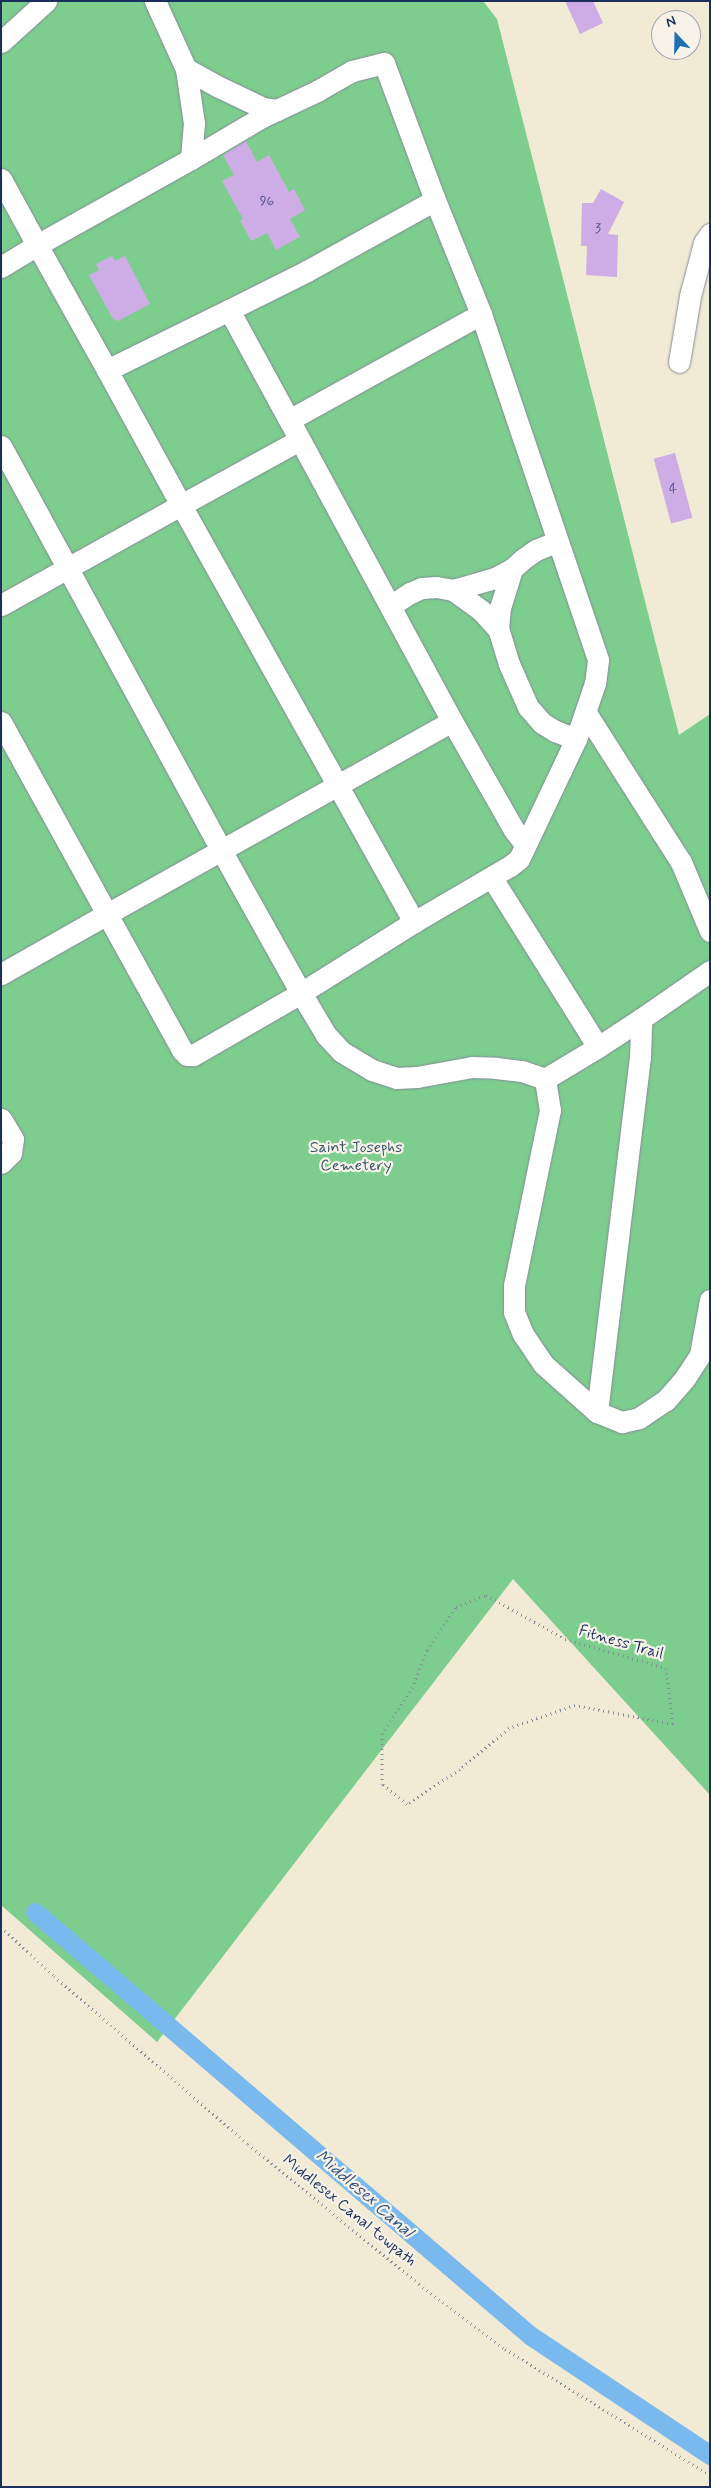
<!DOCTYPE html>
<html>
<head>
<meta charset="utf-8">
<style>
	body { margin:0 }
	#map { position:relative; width:711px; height:2488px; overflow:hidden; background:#f1ead4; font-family:Mynerve,sans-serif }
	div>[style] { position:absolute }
	.green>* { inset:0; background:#7dcd8e }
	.canal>* { height:19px; margin:-9.5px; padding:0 9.5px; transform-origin:9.5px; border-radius:9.5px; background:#7ab9ed }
	.building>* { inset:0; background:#ceace5; transform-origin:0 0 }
	.path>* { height:3px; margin-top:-1.5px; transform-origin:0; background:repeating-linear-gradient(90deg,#868c99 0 1px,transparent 0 5px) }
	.roads { filter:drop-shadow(0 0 1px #868c99) drop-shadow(0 0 1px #868c99) }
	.minor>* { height:21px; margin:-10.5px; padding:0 10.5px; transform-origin:10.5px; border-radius:10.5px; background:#fff }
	span { translate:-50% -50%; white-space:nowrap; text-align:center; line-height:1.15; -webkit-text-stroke:4.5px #f7f3e8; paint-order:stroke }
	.number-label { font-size:14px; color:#484e80 }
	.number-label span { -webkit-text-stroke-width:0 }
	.park-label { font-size:16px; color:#34566a }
	.street-label { font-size:16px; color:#1b2f5e }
	.water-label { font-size:18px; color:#335282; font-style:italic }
	.frame { position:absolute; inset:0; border:2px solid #1b2f5e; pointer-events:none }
	.north { position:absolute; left:651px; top:10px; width:50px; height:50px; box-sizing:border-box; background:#f7f3e8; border:1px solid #9fa5b1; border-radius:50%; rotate:339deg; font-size:14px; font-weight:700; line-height:20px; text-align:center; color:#1b2f5e }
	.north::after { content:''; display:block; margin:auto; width:18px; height:22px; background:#1f6fb2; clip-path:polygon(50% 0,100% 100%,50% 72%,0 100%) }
</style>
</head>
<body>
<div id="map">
	<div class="green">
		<i style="clip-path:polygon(1px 1px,483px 1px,497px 19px,679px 735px,710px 714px,710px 1795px,513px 1579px,157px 2042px,1px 1905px)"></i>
	</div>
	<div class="canal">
		<i style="left:35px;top:1912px;width:653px;rotate:40.53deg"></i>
		<i style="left:531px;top:2336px;width:215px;rotate:33.6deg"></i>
	</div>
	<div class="building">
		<i style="clip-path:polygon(565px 1px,593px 1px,603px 23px,580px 34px)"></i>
		<i style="clip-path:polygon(246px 141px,257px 162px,269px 155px,289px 192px,294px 189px,305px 210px,290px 219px,300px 237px,276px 250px,267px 233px,251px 241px,240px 220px,243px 219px,222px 181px,234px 175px,223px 155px)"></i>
		<i style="clip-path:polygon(601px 189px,624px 202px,608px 234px,618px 235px,617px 277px,586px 275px,587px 246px,581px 246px,582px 203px,593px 203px)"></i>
		<i style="clip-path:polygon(112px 256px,115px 261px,125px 256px,150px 304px,118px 321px,113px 319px,89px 275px,99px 270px,96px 264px)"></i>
		<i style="left:675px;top:453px;width:67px;height:22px;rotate:75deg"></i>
	</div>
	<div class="path">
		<i style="left:486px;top:1595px;width:90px;rotate:29.1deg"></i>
		<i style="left:565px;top:1639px;width:105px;rotate:16deg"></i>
		<i style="left:666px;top:1668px;width:56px;rotate:82.9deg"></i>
		<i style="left:673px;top:1724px;width:100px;rotate:-169deg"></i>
		<i style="left:575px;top:1705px;width:70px;rotate:160.8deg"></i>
		<i style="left:509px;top:1728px;width:64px;rotate:140.1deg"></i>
		<i style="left:460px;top:1769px;width:64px;rotate:146.6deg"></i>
		<i style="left:407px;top:1804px;width:32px;rotate:-141deg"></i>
		<i style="left:382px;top:1784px;width:50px;rotate:-90deg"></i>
		<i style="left:382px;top:1734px;width:55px;rotate:-56.9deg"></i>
		<i style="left:412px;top:1688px;width:41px;rotate:-68.5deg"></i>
		<i style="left:427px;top:1650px;width:52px;rotate:-56deg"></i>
		<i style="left:456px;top:1607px;width:32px;rotate:-22deg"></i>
		<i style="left:1px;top:1927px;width:72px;rotate:42.8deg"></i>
		<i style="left:54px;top:1976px;width:257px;rotate:40.9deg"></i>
		<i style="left:248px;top:2144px;width:221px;rotate:39.3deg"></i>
		<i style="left:419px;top:2284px;width:108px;rotate:37.1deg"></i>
		<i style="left:505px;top:2349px;width:241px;rotate:31.6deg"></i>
	</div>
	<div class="roads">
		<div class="minor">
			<i style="left:155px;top:1px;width:75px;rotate:65.5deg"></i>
			<i style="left:1px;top:42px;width:61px;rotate:-42.3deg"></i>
			<i style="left:277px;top:110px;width:14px;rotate:-172deg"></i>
			<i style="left:263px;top:108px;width:51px;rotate:-154.4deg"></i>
			<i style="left:217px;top:86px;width:35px;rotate:-151deg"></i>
			<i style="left:186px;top:69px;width:55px;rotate:81.6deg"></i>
			<i style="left:194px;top:123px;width:36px;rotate:95deg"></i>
			<i style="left:191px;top:159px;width:82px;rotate:-30.6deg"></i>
			<i style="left:262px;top:117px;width:61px;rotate:-25.3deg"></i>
			<i style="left:317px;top:91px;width:40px;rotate:-29.7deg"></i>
			<i style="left:352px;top:71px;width:33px;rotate:-14deg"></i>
			<i style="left:384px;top:63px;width:146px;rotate:69.6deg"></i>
			<i style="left:435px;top:200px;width:146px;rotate:151deg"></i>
			<i style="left:307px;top:271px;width:87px;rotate:153.4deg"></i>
			<i style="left:229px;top:310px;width:125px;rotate:61.4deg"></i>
			<i style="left:289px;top:420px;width:219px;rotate:-28.9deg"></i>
			<i style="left:481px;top:314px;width:365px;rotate:71.3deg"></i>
			<i style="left:598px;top:660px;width:23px;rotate:97deg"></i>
			<i style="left:595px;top:683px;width:59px;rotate:108.7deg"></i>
			<i style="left:576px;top:739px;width:22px;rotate:-159deg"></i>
			<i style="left:555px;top:731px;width:15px;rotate:-148deg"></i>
			<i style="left:542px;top:723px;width:21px;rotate:-131deg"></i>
			<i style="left:528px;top:707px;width:47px;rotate:-113.8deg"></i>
			<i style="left:509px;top:664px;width:37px;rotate:-107deg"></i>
			<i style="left:498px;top:629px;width:21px;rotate:-85deg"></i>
			<i style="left:500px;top:608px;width:41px;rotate:-72.9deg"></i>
			<i style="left:512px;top:569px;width:15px;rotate:-42deg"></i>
			<i style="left:523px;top:559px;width:16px;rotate:-35deg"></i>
			<i style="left:536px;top:550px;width:22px;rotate:-22deg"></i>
			<i style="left:1px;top:179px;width:75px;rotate:61.4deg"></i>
			<i style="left:37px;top:245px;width:42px;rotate:148.6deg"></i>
			<i style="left:435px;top:200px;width:123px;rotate:68deg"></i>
			<i style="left:229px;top:310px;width:136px;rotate:153.8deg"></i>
			<i style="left:107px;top:370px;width:154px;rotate:61.3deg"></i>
			<i style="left:181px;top:505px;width:135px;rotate:-28.8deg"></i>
			<i style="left:679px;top:362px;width:67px;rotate:-80.5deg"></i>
			<i style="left:690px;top:296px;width:55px;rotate:-75.2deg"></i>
			<i style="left:704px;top:243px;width:11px;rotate:-56deg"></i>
			<i style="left:107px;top:370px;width:143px;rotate:-119.2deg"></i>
			<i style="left:37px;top:245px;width:176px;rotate:-29.2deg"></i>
			<i style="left:1px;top:446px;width:460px;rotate:61.4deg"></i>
			<i style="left:221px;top:850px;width:164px;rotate:60.8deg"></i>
			<i style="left:301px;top:993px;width:125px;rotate:150.1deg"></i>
			<i style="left:193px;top:1055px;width:6px;rotate:180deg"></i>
			<i style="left:187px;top:1055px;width:7px;rotate:-135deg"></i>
			<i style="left:182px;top:1050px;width:155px;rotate:-118.9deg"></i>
			<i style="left:107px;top:914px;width:122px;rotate:150.5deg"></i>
			<i style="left:1px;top:605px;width:206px;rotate:-29.1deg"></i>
			<i style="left:181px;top:505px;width:478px;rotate:60.8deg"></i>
			<i style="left:414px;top:922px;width:111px;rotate:-30.3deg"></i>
			<i style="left:510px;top:866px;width:11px;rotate:-38deg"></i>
			<i style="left:519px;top:859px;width:133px;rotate:-64.6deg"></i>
			<i style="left:390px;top:606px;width:24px;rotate:-33deg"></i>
			<i style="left:410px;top:593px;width:13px;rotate:-23deg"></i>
			<i style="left:422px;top:588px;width:14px;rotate:-4deg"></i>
			<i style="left:436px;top:587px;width:17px;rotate:10deg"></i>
			<i style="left:498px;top:629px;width:24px;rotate:-132deg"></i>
			<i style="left:482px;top:611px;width:36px;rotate:-144deg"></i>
			<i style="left:453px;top:590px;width:44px;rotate:-15.9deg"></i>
			<i style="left:495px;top:578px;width:19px;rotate:-28deg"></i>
			<i style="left:586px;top:713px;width:177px;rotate:57.5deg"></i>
			<i style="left:681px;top:862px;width:75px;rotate:67.2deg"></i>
			<i style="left:452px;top:721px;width:125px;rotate:60.4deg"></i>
			<i style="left:514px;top:830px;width:18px;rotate:52deg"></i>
			<i style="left:1px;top:722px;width:219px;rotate:61.1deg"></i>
			<i style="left:107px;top:914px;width:395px;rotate:-29.2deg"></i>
			<i style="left:452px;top:721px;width:342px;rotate:-118.4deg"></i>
			<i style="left:492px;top:878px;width:199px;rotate:57.9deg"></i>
			<i style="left:598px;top:1047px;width:51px;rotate:-33.1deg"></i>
			<i style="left:414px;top:922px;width:133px;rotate:147.9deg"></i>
			<i style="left:301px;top:993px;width:49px;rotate:59.2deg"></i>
			<i style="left:326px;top:1035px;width:23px;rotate:47deg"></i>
			<i style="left:342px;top:1052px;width:35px;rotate:31deg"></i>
			<i style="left:372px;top:1070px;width:25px;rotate:18deg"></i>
			<i style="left:396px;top:1078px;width:21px;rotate:-3deg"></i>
			<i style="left:417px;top:1077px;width:56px;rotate:-10.3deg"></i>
			<i style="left:472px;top:1067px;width:24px;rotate:2deg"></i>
			<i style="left:496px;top:1068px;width:26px;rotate:7deg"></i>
			<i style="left:522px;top:1071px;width:24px;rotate:19deg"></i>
			<i style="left:545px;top:1079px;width:31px;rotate:81deg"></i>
			<i style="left:550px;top:1110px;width:179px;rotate:101.6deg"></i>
			<i style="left:514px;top:1285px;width:27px;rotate:90deg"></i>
			<i style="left:514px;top:1312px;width:24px;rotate:68deg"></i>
			<i style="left:523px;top:1334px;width:36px;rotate:56deg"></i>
			<i style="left:543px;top:1364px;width:72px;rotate:41.6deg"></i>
			<i style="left:597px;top:1412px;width:27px;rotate:22deg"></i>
			<i style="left:622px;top:1422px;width:17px;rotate:-13deg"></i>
			<i style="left:639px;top:1418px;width:32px;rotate:-34deg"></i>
			<i style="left:666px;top:1400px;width:29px;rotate:-49deg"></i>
			<i style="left:685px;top:1378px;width:27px;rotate:-57deg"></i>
			<i style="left:700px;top:1355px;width:56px;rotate:-79.7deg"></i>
			<i style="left:545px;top:1079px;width:62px;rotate:-31.1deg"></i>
			<i style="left:1px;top:1119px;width:23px;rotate:59deg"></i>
			<i style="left:13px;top:1139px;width:14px;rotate:98deg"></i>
			<i style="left:11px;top:1153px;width:14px;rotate:135deg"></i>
			<i style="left:597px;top:1412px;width:358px;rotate:-83.1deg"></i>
			<i style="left:640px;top:1057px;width:38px;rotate:-88deg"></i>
			<i style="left:641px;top:1019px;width:84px;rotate:-34.8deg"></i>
		</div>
	</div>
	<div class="number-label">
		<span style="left:267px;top:201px">96</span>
		<span style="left:598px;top:228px">3</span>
		<span style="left:673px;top:489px">4</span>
	</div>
	<div class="park-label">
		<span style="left:356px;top:1157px">Saint Josephs<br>Cemetery</span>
	</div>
	<div class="street-label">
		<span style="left:621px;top:1643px;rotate:16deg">Fitness Trail</span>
		<span style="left:349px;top:2211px;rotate:39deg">Middlesex Canal towpath</span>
	</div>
	<div class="water-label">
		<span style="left:364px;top:2194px;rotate:41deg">Middlesex Canal</span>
	</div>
	<div class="frame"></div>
	<div class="north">N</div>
</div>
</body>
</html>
